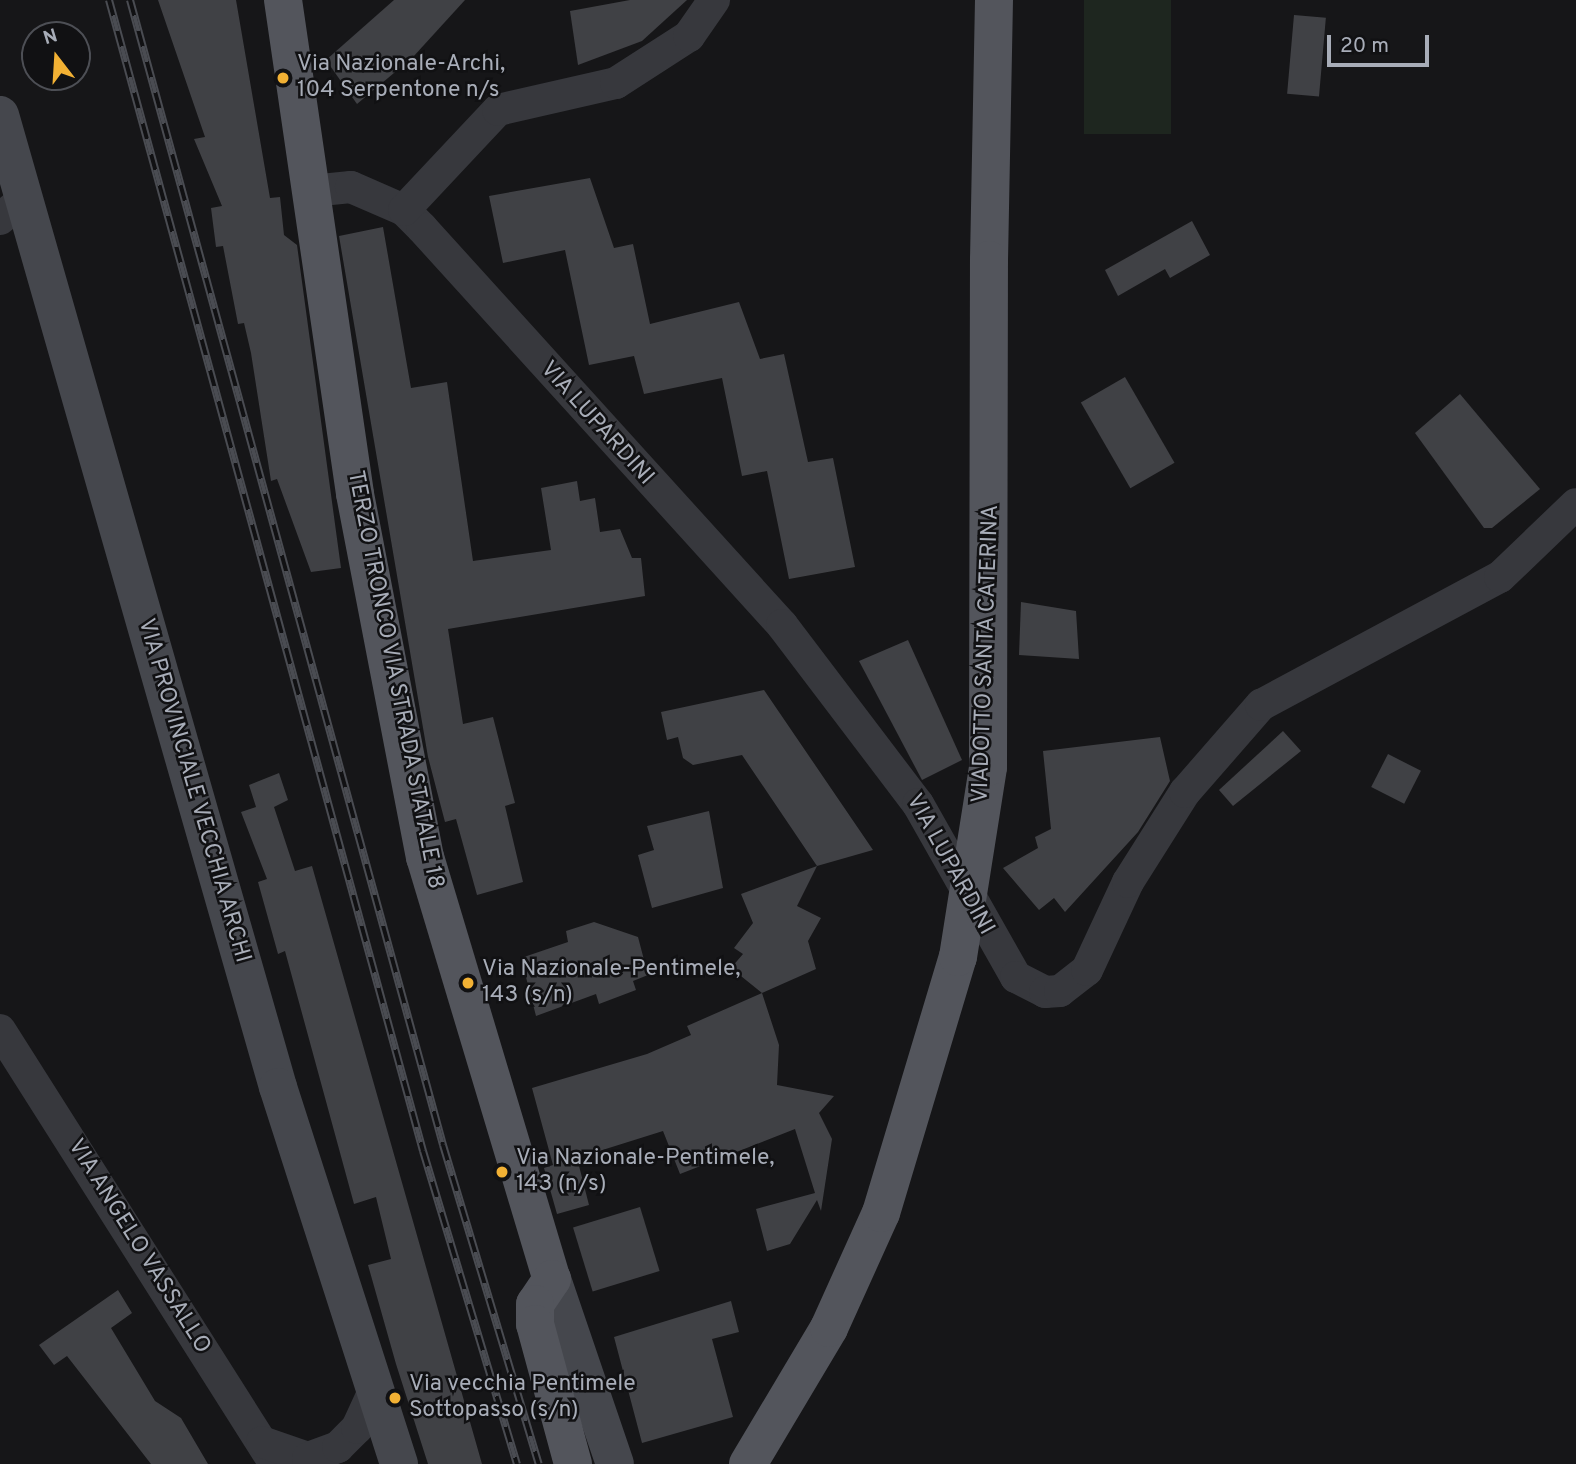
<!DOCTYPE html>
<html>
<head>
<meta charset="utf-8">
<style>
	body { margin:0 }
	#map { position:relative; width:1576px; height:1464px; overflow:hidden; background:#161618; font-family:Overpass,sans-serif }
	div>[style] { position:absolute }
	.green>* { inset:0; background:#1e261f; transform-origin:0 0 }
	.building>* { inset:0; background:#404145; transform-origin:0 0 }
	.street>* { height:32px; margin:-16px; padding:0 16px; transform-origin:16px; border-radius:16px; background:#37383d }
	.secondary>* { height:38px; margin:-19px; padding:0 19px; transform-origin:19px; border-radius:19px; background:#45474d }
	.primary>* { height:38px; margin:-19px; padding:0 19px; transform-origin:19px; border-radius:19px; background:#53555c }
	.rail>* { height:8px; margin-top:-4px; transform-origin:0; background:repeating-linear-gradient(90deg,#111113 0 16px,#4a4c52 0 32px); box-sizing:border-box; border-block:2px solid #4a4c52 }
	.primary-bridge>* { height:38px; margin:-19px; padding:0 19px; transform-origin:19px; border-radius:19px; background:#53555c }
	.dots>* { width:19px; height:19px; translate:-50% -50%; box-sizing:border-box; border:4px solid #111113; border-radius:50% }
	span { translate:-50% -50%; white-space:nowrap; text-align:center; line-height:1.15; -webkit-text-stroke:5px #111113; paint-order:stroke }
	.poi-label { font-size:23px; color:#a8adb8 }
	.left { translate:0 -50%; text-align:left }
	.street-label { font-size:23px; color:#a8adb8 }
	.north { position:absolute; left:21px; top:21px; width:70px; height:70px; box-sizing:border-box; background:#111113; border:2px solid #4d4f55; border-radius:50%; rotate:343deg; font-size:19px; font-weight:700; line-height:28px; text-align:center; color:#a8adb8 }
	.north::after { content:''; display:block; margin:auto; width:24px; height:32px; background:#f2b134; clip-path:polygon(50% 0,100% 100%,50% 72%,0 100%) }
	.scale { position:absolute; left:1327px; top:35px; width:102px; height:32px; box-sizing:border-box; border:4px solid #a8adb8; border-top:0; padding-left:9px; font-size:21px; line-height:24px; white-space:nowrap; color:#a8adb8; -webkit-text-stroke:5px #111113; paint-order:stroke }
</style>
</head>
<body>
<div id="map">
	<div class="green">
		<i style="left:1084px;top:0;width:87px;height:134px"></i>
	</div>
	<div class="building">
		<i style="clip-path:polygon(158px 0,236px 0,270px 198px,280px 197px,284px 235px,297px 245px,341px 568px,311px 572px,277px 479px,271px 481px,251px 353px,244px 323px,238px 324px,223px 246px,216px 247px,211px 208px,222px 206px,194px 139px,205px 137px)"></i>
		<i style="clip-path:polygon(394px 0,465px 0,413px 57px,357px 104px,326px 60px)"></i>
		<i style="clip-path:polygon(630px 0,687px 0,642px 41px,578px 65px,570px 11px)"></i>
		<i style="left:1294px;top:15px;width:32px;height:79px;rotate:5deg"></i>
		<i style="clip-path:polygon(590px 178px,614px 248px,633px 244px,650px 324px,739px 302px,760px 359px,784px 354px,808px 462px,833px 458px,855px 567px,789px 579px,767px 471px,742px 476px,722px 378px,644px 394px,634px 356px,589px 365px,565px 250px,503px 263px,489px 196px)"></i>
		<i style="clip-path:polygon(1192px 221px,1210px 255px,1170px 278px,1165px 269px,1118px 296px,1105px 270px)"></i>
		<i style="clip-path:polygon(383px 227px,411px 388px,447px 382px,473px 561px,551px 550px,541px 488px,577px 481px,580px 501px,595px 498px,600px 532px,620px 529px,632px 558px,641px 558px,645px 596px,448px 629px,463px 724px,493px 717px,515px 803px,505px 806px,523px 882px,477px 895px,456px 819px,445px 822px,428px 757px,339px 236px)"></i>
		<i style="left:1125px;top:377px;width:99px;height:51px;rotate:60deg"></i>
		<i style="clip-path:polygon(1460px 394px,1540px 489px,1492px 528px,1484px 528px,1415px 433px)"></i>
		<i style="clip-path:polygon(1021px 602px,1076px 611px,1079px 659px,1019px 655px)"></i>
		<i style="clip-path:polygon(908px 640px,962px 760px,922px 780px,859px 661px)"></i>
		<i style="clip-path:polygon(764px 690px,873px 850px,817px 866px,742px 755px,693px 765px,683px 758px,678px 737px,667px 740px,661px 712px)"></i>
		<i style="clip-path:polygon(1283px 731px,1301px 751px,1233px 806px,1219px 790px)"></i>
		<i style="clip-path:polygon(1160px 737px,1170px 781px,1138px 832px,1065px 912px,1054px 898px,1039px 910px,1003px 868px,1038px 848px,1035px 837px,1051px 829px,1043px 751px)"></i>
		<i style="left:1388px;top:754px;width:37px;height:37px;rotate:27deg"></i>
		<i style="clip-path:polygon(279px 773px,288px 800px,274px 807px,295px 871px,312px 866px,482px 1464px,428px 1464px,396px 1364px,368px 1265px,391px 1259px,376px 1197px,354px 1204px,285px 951px,278px 954px,258px 882px,267px 879px,241px 812px,256px 807px,249px 785px)"></i>
		<i style="clip-path:polygon(709px 811px,723px 888px,652px 908px,638px 855px,654px 850px,647px 826px)"></i>
		<i style="clip-path:polygon(817px 866px,797px 906px,821px 918px,808px 941px,816px 969px,762px 993px,731px 968px,743px 954px,734px 948px,753px 923px,741px 894px)"></i>
		<i style="clip-path:polygon(594px 922px,638px 937px,648px 975px,633px 981px,636px 990px,599px 1004px,596px 994px,536px 1016px,521px 958px,568px 942px,566px 931px)"></i>
		<i style="clip-path:polygon(762px 993px,779px 1045px,777px 1085px,834px 1096px,819px 1113px,832px 1139px,821px 1211px,817px 1200px,790px 1244px,767px 1251px,756px 1209px,815px 1193px,795px 1129px,680px 1174px,663px 1131px,577px 1158px,589px 1205px,557px 1214px,544px 1168px,553px 1165px,532px 1088px,647px 1054px,691px 1035px,687px 1026px)"></i>
		<i style="left:640px;top:1207px;width:67px;height:70px;rotate:73deg"></i>
		<i style="clip-path:polygon(118px 1290px,132px 1313px,111px 1328px,155px 1401px,181px 1418px,208px 1464px,151px 1464px,67px 1356px,54px 1365px,39px 1345px)"></i>
		<i style="clip-path:polygon(731px 1301px,739px 1332px,712px 1339px,733px 1417px,642px 1443px,614px 1337px)"></i>
	</div>
	<div class="street">
		<i style="left:311px;top:191px;width:40px;rotate:-5.7deg"></i>
		<i style="left:351px;top:187px;width:58px;rotate:23.5deg"></i>
		<i style="left:404px;top:210px;width:25px;rotate:45deg"></i>
		<i style="left:422px;top:228px;width:536px;rotate:47.8deg"></i>
		<i style="left:782px;top:625px;width:225px;rotate:52.8deg"></i>
		<i style="left:918px;top:804px;width:199px;rotate:60.5deg"></i>
		<i style="left:1016px;top:977px;width:33px;rotate:27deg"></i>
		<i style="left:1045px;top:992px;width:15px;rotate:-4deg"></i>
		<i style="left:1060px;top:991px;width:34px;rotate:-38deg"></i>
		<i style="left:1087px;top:970px;width:97px;rotate:-65deg"></i>
		<i style="left:1128px;top:882px;width:107px;rotate:-57.7deg"></i>
		<i style="left:1185px;top:792px;width:116px;rotate:-48.9deg"></i>
		<i style="left:1261px;top:705px;width:271px;rotate:-28.2deg"></i>
		<i style="left:1500px;top:577px;width:105px;rotate:-43.8deg"></i>
		<i style="left:404px;top:210px;width:137px;rotate:-46.8deg"></i>
		<i style="left:498px;top:110px;width:121px;rotate:-12.9deg"></i>
		<i style="left:616px;top:83px;width:87px;rotate:-32.8deg"></i>
		<i style="left:689px;top:36px;width:44px;rotate:-55.2deg"></i>
		<i style="left:0;top:219px;width:31px;rotate:-40deg"></i>
		<i style="left:0;top:1030px;width:514px;rotate:57.64deg"></i>
		<i style="left:262px;top:1442px;width:49px;rotate:19.2deg"></i>
		<i style="left:308px;top:1458px;width:32px;rotate:-20deg"></i>
		<i style="left:338px;top:1447px;width:27px;rotate:-45deg"></i>
		<i style="left:357px;top:1428px;width:41px;rotate:-65.3deg"></i>
	</div>
	<div class="secondary">
		<i style="left:0;top:115px;width:1011px;rotate:74.04deg"></i>
		<i style="left:278px;top:1087px;width:396px;rotate:72.2deg"></i>
		<i style="left:552px;top:1279px;width:195px;rotate:71.2deg"></i>
	</div>
	<div class="primary">
		<i style="left:283px;top:0;width:499px;rotate:81.7deg"></i>
		<i style="left:355px;top:494px;width:370px;rotate:79.1deg"></i>
		<i style="left:425px;top:857px;width:441px;rotate:73.3deg"></i>
		<i style="left:552px;top:1279px;width:30px;rotate:124deg"></i>
		<i style="left:535px;top:1304px;width:20px;rotate:90deg"></i>
		<i style="left:535px;top:1324px;width:145px;rotate:74.8deg"></i>
		<i style="left:989px;top:260px;width:260px;rotate:-88.9deg"></i>
	</div>
	<div class="rail">
		<i style="left:109px;top:0;width:1193px;rotate:74.74deg"></i>
		<i style="left:423px;top:1151px;width:327px;rotate:73.3deg"></i>
		<i style="left:130px;top:0;width:1187px;rotate:74.71deg"></i>
		<i style="left:443px;top:1145px;width:333px;rotate:73.3deg"></i>
	</div>
	<div class="primary-bridge">
		<i style="left:748px;top:1464px;width:158px;rotate:-59.2deg"></i>
		<i style="left:829px;top:1328px;width:126px;rotate:-65.7deg"></i>
		<i style="left:881px;top:1213px;width:267px;rotate:-73.3deg"></i>
		<i style="left:958px;top:957px;width:192px;rotate:-81deg"></i>
		<i style="left:988px;top:767px;width:507px;rotate:-89.89deg"></i>
	</div>
	<div class="dots">
		<i style="left:283px;top:78px;background:#f2b134"></i>
		<i style="left:468px;top:983px;background:#f2b134"></i>
		<i style="left:502px;top:1172px;background:#f2b134"></i>
		<i style="left:395px;top:1398px;background:#f2b134"></i>
	</div>
	<div class="poi-label">
		<span class="left" style="left:297px;top:78px">Via Nazionale-Archi,<br>104 Serpentone n/s</span>
		<span class="left" style="left:482px;top:983px">Via Nazionale-Pentimele,<br>143 (s/n)</span>
		<span class="left" style="left:516px;top:1172px">Via Nazionale-Pentimele,<br>143 (n/s)</span>
		<span class="left" style="left:409px;top:1398px">Via vecchia Pentimele<br>Sottopasso (s/n)</span>
	</div>
	<div class="street-label">
		<span style="left:596px;top:424px;rotate:48deg">VIA LUPARDINI</span>
		<span style="left:987px;top:654px;rotate:-88deg">VIADOTTO SANTA CATERINA</span>
		<span style="left:394px;top:680px;rotate:79deg">TERZO TRONCO VIA STRADA STATALE 18</span>
		<span style="left:193px;top:791px;rotate:74deg">VIA PROVINCIALE VECCHIA ARCHI</span>
		<span style="left:949px;top:865px;rotate:61deg">VIA LUPARDINI</span>
		<span style="left:138px;top:1247px;rotate:58deg">VIA ANGELO VASSALLO</span>
	</div>
	<div class="north">N</div>
	<div class="scale">20 m</div>
</div>
</body>
</html>
